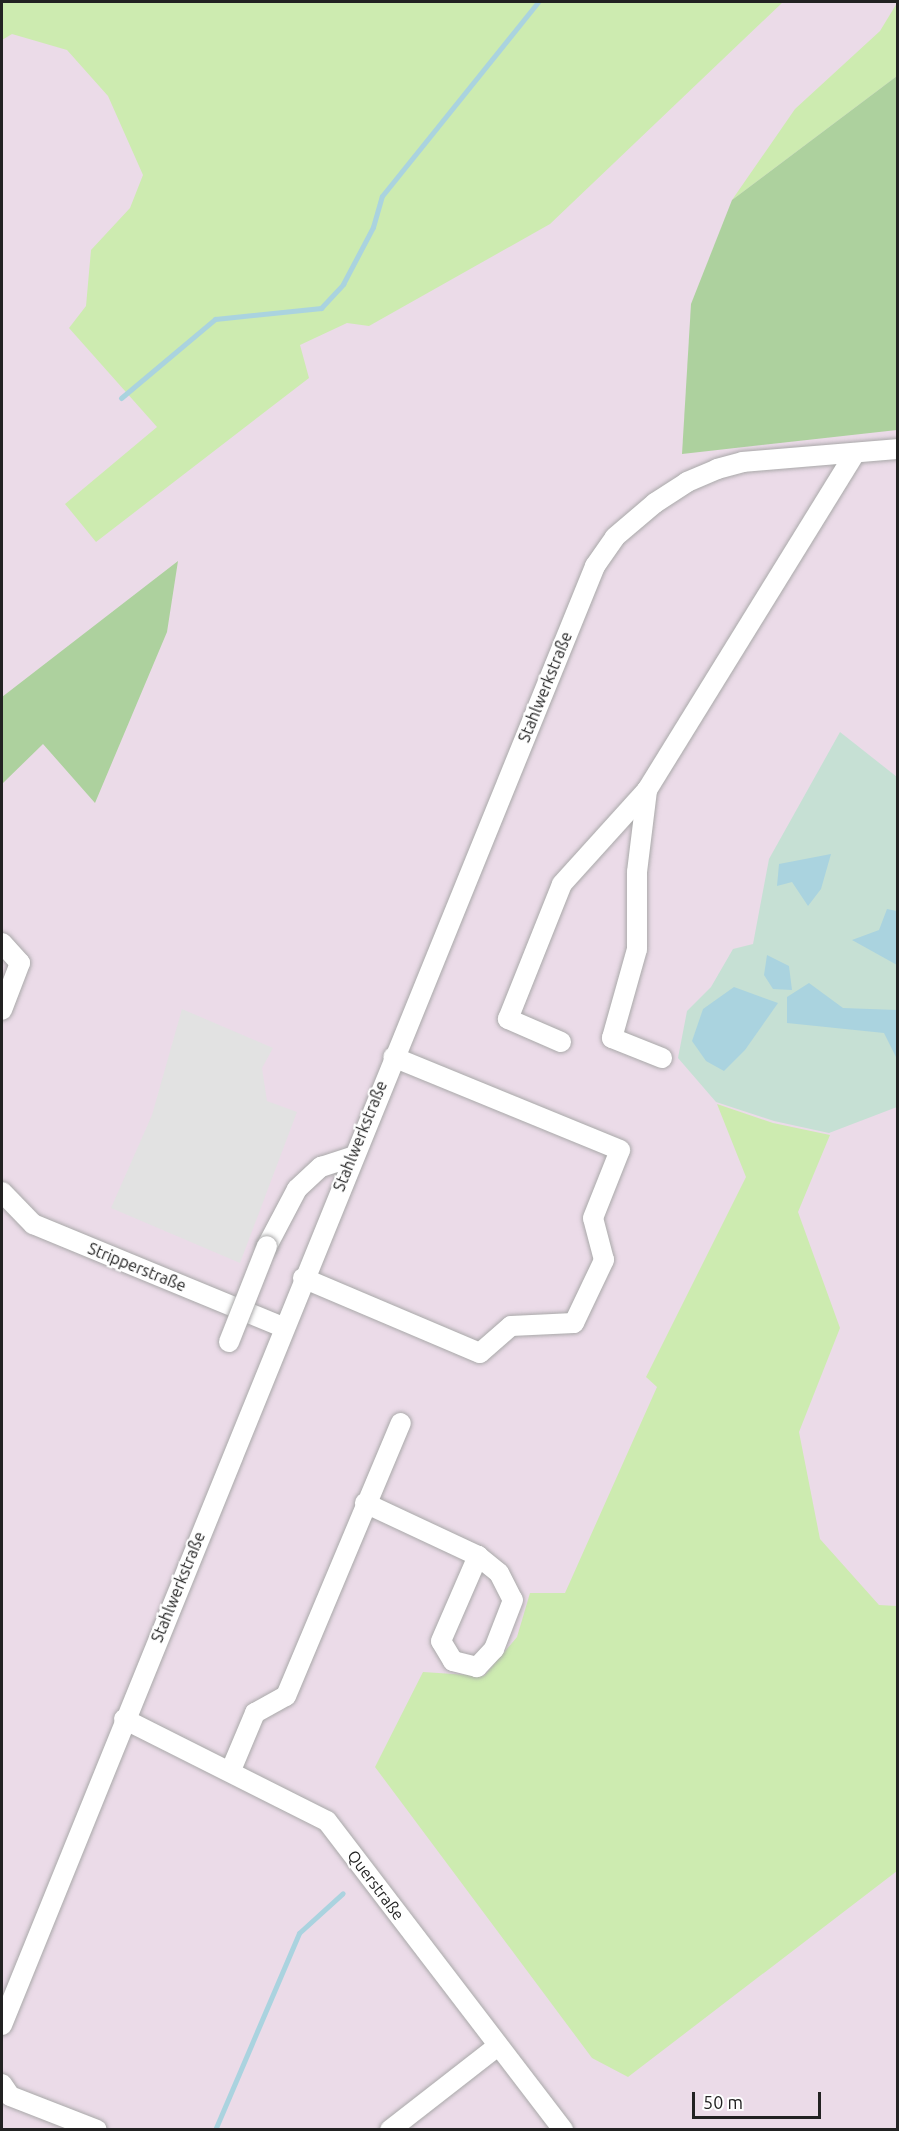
<!DOCTYPE html>
<html>
<head>
<meta charset="utf-8">
<style>
	body { margin:0 }
	#map { position:relative; width:899px; height:2131px; overflow:hidden; background:#f2efe9; font-family:Ubuntu,sans-serif }
	div>[style] { position:absolute }
	.industrial>* { inset:0; background:#ebdbe8; transform-origin:0 0 }
	.grass>* { inset:0; background:#cdebb0 }
	.forest>* { inset:0; background:#add19e }
	.wetland>* { inset:0; background:#c6e0d4 }
	.parking>* { inset:0; background:#e2e2e2 }
	.water>* { inset:0; background:#aad3df }
	.stream>* { height:5px; margin:-2.5px; padding:0 2.5px; transform-origin:2.5px; border-radius:2.5px; background:#aad3df }
	.roads { filter:drop-shadow(0 0 2px #a9a9a9) drop-shadow(0 0 2px #a9a9a9) }
	.minor>* { height:20px; margin:-10px; padding:0 10px; transform-origin:10px; border-radius:10px; background:#fff }
	.bridges { filter:drop-shadow(0 0 2px #a9a9a9) drop-shadow(0 0 2px #a9a9a9) }
	.minor-bridge>* { height:20px; margin:-10px; padding:0 10px; transform-origin:10px; border-radius:10px; background:#fff }
	span { translate:-50% -50%; white-space:nowrap; text-align:center; line-height:1.15; -webkit-text-stroke:4.5px #fff; paint-order:stroke }
	.street-label { font-size:16px; color:#222 }
	.frame { position:absolute; inset:0; border:3px solid #222; pointer-events:none }
	.scale { position:absolute; left:692px; top:2092px; width:129px; height:27px; box-sizing:border-box; border:3px solid #222; border-top:0; padding-left:8px; font-size:18px; line-height:21px; white-space:nowrap; color:#222; -webkit-text-stroke:4px #fff; paint-order:stroke }
</style>
</head>
<body>
<div id="map">
	<div class="industrial">
		<i style="left:2px;top:2px;width:895px;height:2127px"></i>
	</div>
	<div class="grass">
		<i style="clip-path:polygon(2px 2px,783px 2px,550px 224px,369px 326px,347px 323px,300px 345px,309px 378px,96px 542px,65px 504px,157px 427px,69px 328px,86px 306px,91px 250px,130px 208px,143px 175px,108px 96px,67px 50px,12px 34px,2px 40px)"></i>
		<i style="clip-path:polygon(897px 3px,897px 76px,732px 200px,795px 109px,880px 31px)"></i>
		<i style="clip-path:polygon(717px 1104px,773px 1123px,830px 1135px,798px 1212px,840px 1328px,799px 1432px,820px 1539px,879px 1605px,897px 1606px,897px 1871px,628px 2077px,592px 2058px,375px 1767px,423px 1672px,484px 1676px,517px 1637px,530px 1593px,565px 1593px,657px 1387px,646px 1377px,746px 1177px)"></i>
	</div>
	<div class="forest">
		<i style="clip-path:polygon(897px 76px,897px 430px,682px 454px,691px 304px,732px 200px)"></i>
		<i style="clip-path:polygon(178px 561px,167px 632px,95px 803px,43px 744px,2px 784px,2px 697px)"></i>
	</div>
	<div class="wetland">
		<i style="clip-path:polygon(840px 732px,897px 777px,897px 1107px,829px 1133px,774px 1121px,716px 1102px,678px 1058px,687px 1011px,711px 987px,733px 949px,753px 944px,769px 859px)"></i>
	</div>
	<div class="parking">
		<i style="clip-path:polygon(182px 1009px,273px 1048px,262px 1068px,267px 1101px,297px 1112px,240px 1263px,111px 1208px,152px 1115px)"></i>
	</div>
	<div class="water">
		<i style="clip-path:polygon(831px 854px,821px 889px,808px 906px,792px 882px,777px 886px,779px 864px)"></i>
		<i style="clip-path:polygon(887px 909px,897px 911px,897px 965px,852px 940px,879px 930px)"></i>
		<i style="clip-path:polygon(767px 955px,789px 966px,792px 990px,773px 989px,764px 975px)"></i>
		<i style="clip-path:polygon(809px 983px,843px 1008px,897px 1010px,897px 1059px,884px 1033px,787px 1023px,787px 997px)"></i>
		<i style="clip-path:polygon(734px 987px,778px 1003px,745px 1050px,724px 1071px,706px 1061px,692px 1041px,703px 1009px)"></i>
	</div>
	<div class="stream">
		<i style="left:121px;top:398px;width:123px;rotate:-40deg"></i>
		<i style="left:215px;top:319px;width:107px;rotate:-5.9deg"></i>
		<i style="left:321px;top:308px;width:33px;rotate:-47deg"></i>
		<i style="left:343px;top:284px;width:64px;rotate:-62.2deg"></i>
		<i style="left:373px;top:227px;width:32px;rotate:-74deg"></i>
		<i style="left:382px;top:196px;width:249px;rotate:-51.2deg"></i>
		<i style="left:215px;top:2130px;width:214px;rotate:-66.9deg"></i>
		<i style="left:299px;top:1933px;width:59px;rotate:-42.3deg"></i>
	</div>
	<div class="roads">
		<div class="minor">
			<i style="left:2px;top:943px;width:27px;rotate:48deg"></i>
			<i style="left:20px;top:963px;width:50px;rotate:111deg"></i>
			<i style="left:561px;top:1042px;width:58px;rotate:-156.5deg"></i>
			<i style="left:508px;top:1019px;width:145px;rotate:-68.2deg"></i>
			<i style="left:562px;top:884px;width:127px;rotate:-47.9deg"></i>
			<i style="left:662px;top:1058px;width:54px;rotate:-158.2deg"></i>
			<i style="left:612px;top:1038px;width:92px;rotate:-74.3deg"></i>
			<i style="left:637px;top:949px;width:77px;rotate:-90deg"></i>
			<i style="left:637px;top:872px;width:83px;rotate:-83deg"></i>
			<i style="left:647px;top:790px;width:394px;rotate:-58.3deg"></i>
			<i style="left:2px;top:1192px;width:45px;rotate:45.9deg"></i>
			<i style="left:33px;top:1224px;width:270px;rotate:22.4deg"></i>
			<i style="left:267px;top:1246px;width:64px;rotate:-62.2deg"></i>
			<i style="left:297px;top:1189px;width:33px;rotate:-43deg"></i>
			<i style="left:321px;top:1167px;width:33px;rotate:-18deg"></i>
			<i style="left:303px;top:1278px;width:192px;rotate:23deg"></i>
			<i style="left:480px;top:1353px;width:41px;rotate:-41.1deg"></i>
			<i style="left:511px;top:1326px;width:63px;rotate:-2.7deg"></i>
			<i style="left:574px;top:1323px;width:70px;rotate:-64.5deg"></i>
			<i style="left:604px;top:1260px;width:43px;rotate:-104.7deg"></i>
			<i style="left:593px;top:1218px;width:73px;rotate:-68.3deg"></i>
			<i style="left:620px;top:1150px;width:245px;rotate:-157.7deg"></i>
			<i style="left:365px;top:1503px;width:125px;rotate:25.1deg"></i>
			<i style="left:478px;top:1556px;width:27px;rotate:39deg"></i>
			<i style="left:499px;top:1573px;width:30px;rotate:63deg"></i>
			<i style="left:513px;top:1600px;width:53px;rotate:111.2deg"></i>
			<i style="left:494px;top:1649px;width:25px;rotate:133deg"></i>
			<i style="left:477px;top:1667px;width:25px;rotate:-166deg"></i>
			<i style="left:453px;top:1661px;width:23px;rotate:-121deg"></i>
			<i style="left:441px;top:1641px;width:93px;rotate:-66.5deg"></i>
			<i style="left:124px;top:1719px;width:227px;rotate:26.7deg"></i>
			<i style="left:327px;top:1821px;width:389px;rotate:52.6deg"></i>
			<i style="left:231px;top:1770px;width:62px;rotate:-67.2deg"></i>
			<i style="left:255px;top:1713px;width:35px;rotate:-29deg"></i>
			<i style="left:286px;top:1696px;width:296px;rotate:-67.2deg"></i>
			<i style="left:2px;top:2025px;width:1575px;rotate:-67.88deg"></i>
			<i style="left:595px;top:566px;width:35px;rotate:-55deg"></i>
			<i style="left:615px;top:537px;width:52px;rotate:-40.4deg"></i>
			<i style="left:655px;top:503px;width:38px;rotate:-33deg"></i>
			<i style="left:687px;top:482px;width:33px;rotate:-23deg"></i>
			<i style="left:717px;top:469px;width:27px;rotate:-15deg"></i>
			<i style="left:743px;top:462px;width:156px;rotate:-4.8deg"></i>
			<i style="left:2px;top:2084px;width:14px;rotate:56deg"></i>
			<i style="left:10px;top:2096px;width:93px;rotate:21.3deg"></i>
			<i style="left:390px;top:2130px;width:137px;rotate:-37.9deg"></i>
		</div>
	</div>
	<div class="bridges">
		<div class="minor-bridge">
			<i style="left:229px;top:1342px;width:103px;rotate:-68.4deg"></i>
		</div>
	</div>
	<div class="street-label">
		<span style="left:545px;top:687px;rotate:-68deg">Stahlwerkstraße</span>
		<span style="left:360px;top:1136px;rotate:-68deg">Stahlwerkstraße</span>
		<span style="left:137px;top:1267px;rotate:22deg">Stripperstraße</span>
		<span style="left:178px;top:1587px;rotate:-68deg">Stahlwerkstraße</span>
		<span style="left:376px;top:1885px;rotate:53deg">Querstraße</span>
	</div>
	<div class="frame"></div>
	<div class="scale">50 m</div>
</div>
</body>
</html>
